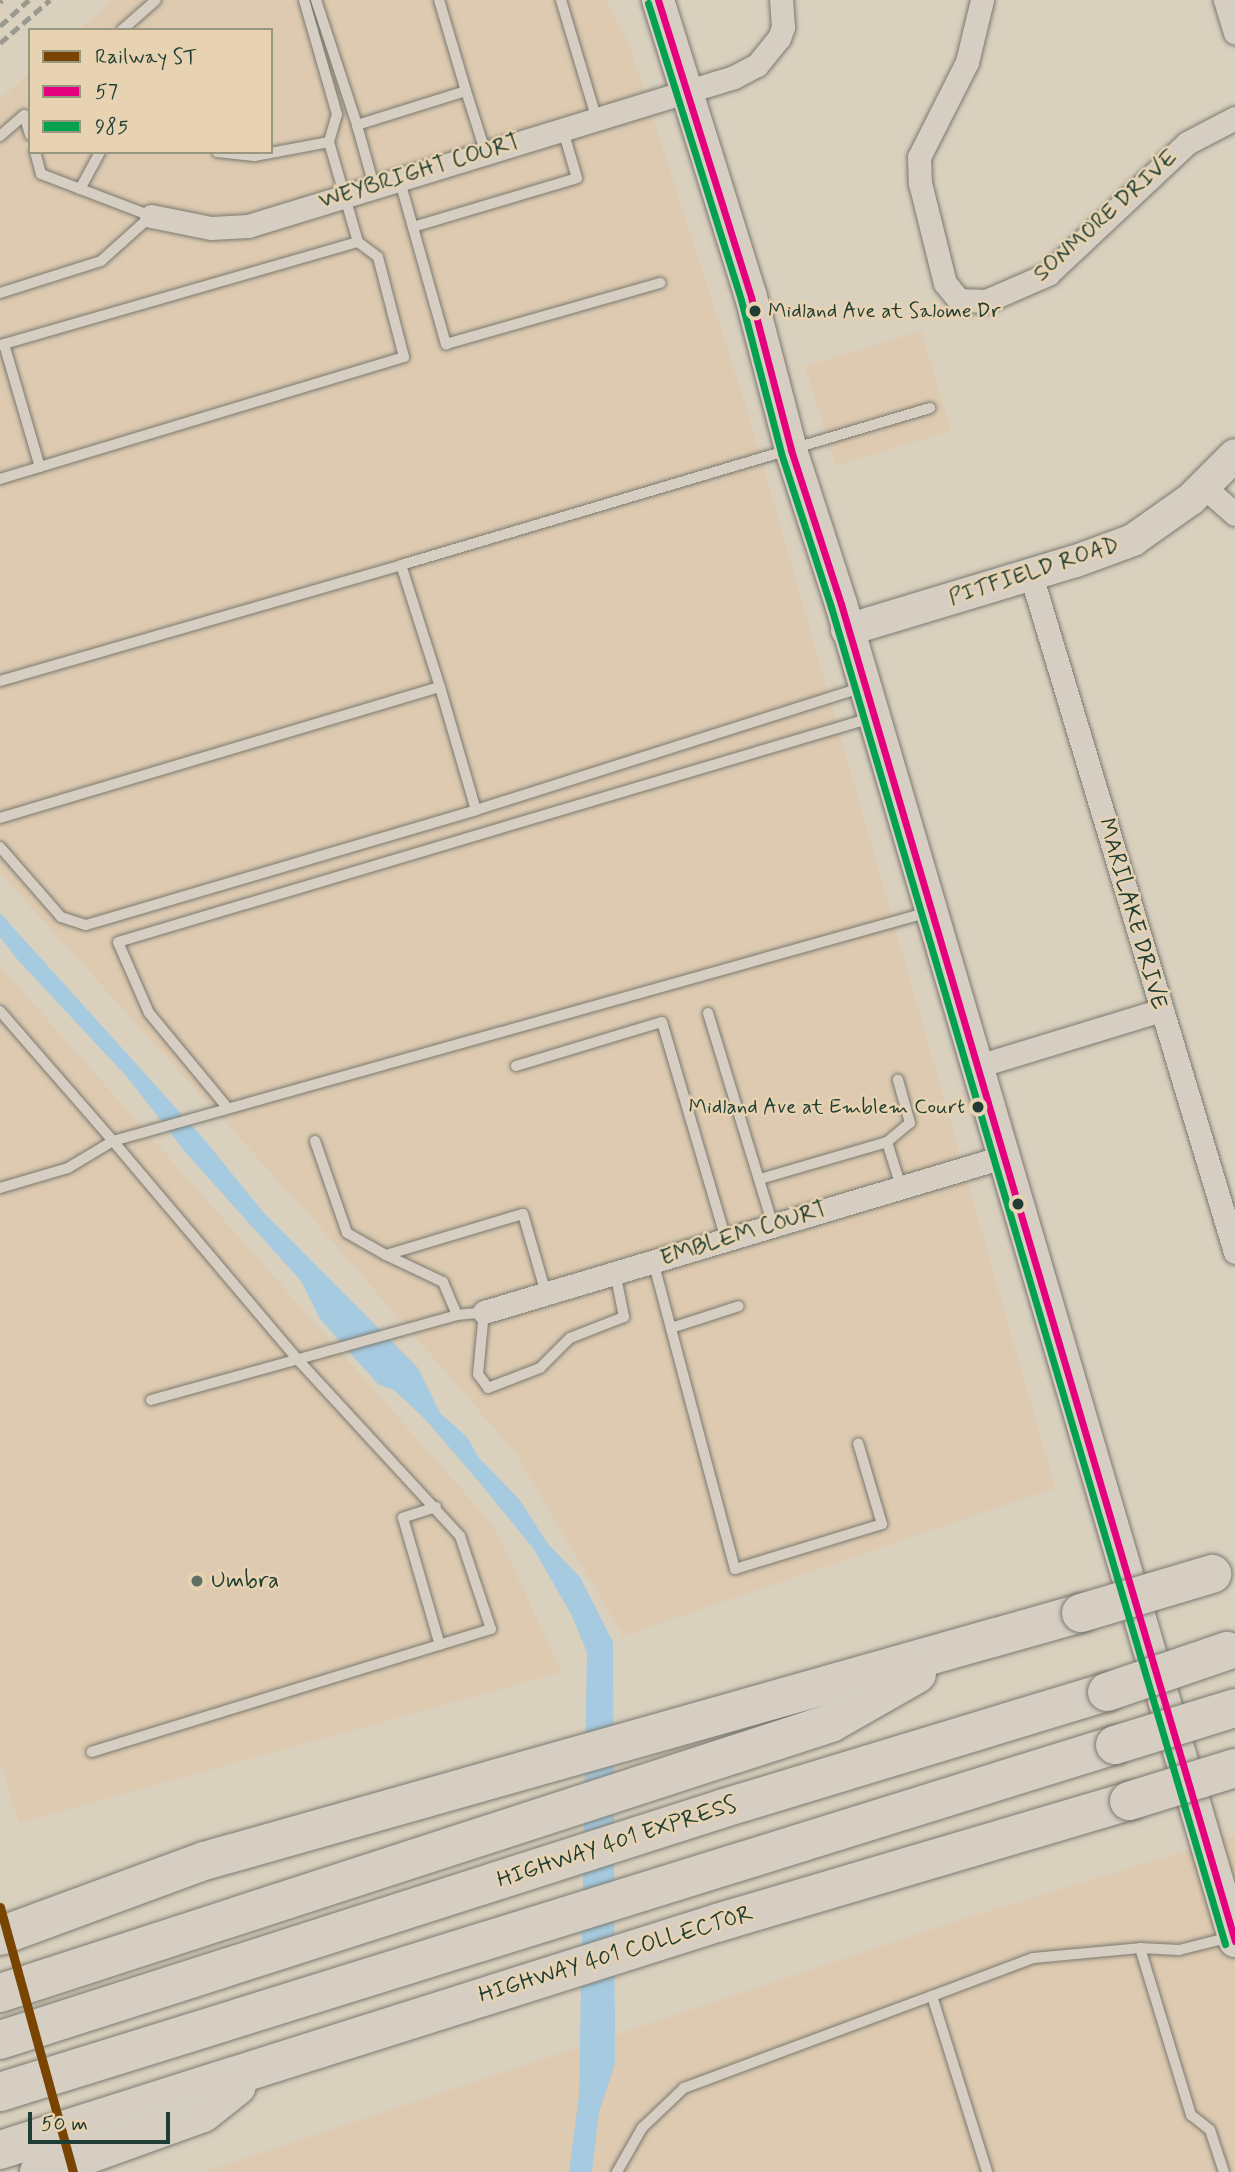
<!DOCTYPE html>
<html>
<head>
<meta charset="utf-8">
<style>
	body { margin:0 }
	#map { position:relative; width:1235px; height:2172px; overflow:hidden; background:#dad0be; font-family:Mynerve,sans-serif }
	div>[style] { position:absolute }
	.built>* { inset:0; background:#decab0; transform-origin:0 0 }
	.water>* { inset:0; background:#a6cae0 }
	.roads { filter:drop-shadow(0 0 2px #797a70) drop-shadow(0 0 2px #797a70) }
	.lane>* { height:10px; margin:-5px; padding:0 5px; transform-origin:5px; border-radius:5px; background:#d6cec2 }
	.street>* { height:23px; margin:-11.5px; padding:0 11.5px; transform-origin:11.5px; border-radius:11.5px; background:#d6cec2 }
	.secondary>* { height:32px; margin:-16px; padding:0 16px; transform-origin:16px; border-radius:16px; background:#d6cec2 }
	.highway>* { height:38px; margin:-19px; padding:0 19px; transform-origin:19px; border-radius:19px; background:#d6cec2 }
	.rail>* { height:5px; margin-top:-2.5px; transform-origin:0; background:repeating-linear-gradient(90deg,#9a998f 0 10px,transparent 0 15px) }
	.bridges { filter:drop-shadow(0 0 2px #797a70) drop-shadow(0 0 2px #797a70) }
	.highway-bridge>* { height:38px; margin:-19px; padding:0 19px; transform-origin:19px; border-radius:19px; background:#d6cec2 }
	.bus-1>* { height:7px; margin:-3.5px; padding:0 3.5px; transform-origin:3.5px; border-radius:3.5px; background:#e5007d }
	.bus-2>* { height:7px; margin:-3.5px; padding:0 3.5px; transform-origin:3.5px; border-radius:3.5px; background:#02a150 }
	.rail-1>* { height:9px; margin:-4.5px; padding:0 4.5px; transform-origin:4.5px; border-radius:4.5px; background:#794400 }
	.dots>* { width:19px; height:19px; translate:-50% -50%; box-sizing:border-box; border:4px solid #e7d3b1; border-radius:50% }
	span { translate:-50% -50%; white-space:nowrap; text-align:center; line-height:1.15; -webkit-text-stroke:5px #e7d3b1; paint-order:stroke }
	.bus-label { font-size:21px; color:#1f3d34 }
	.left { translate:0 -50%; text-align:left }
	.right { translate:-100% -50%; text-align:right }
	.street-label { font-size:23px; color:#1f3d34 }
	.poi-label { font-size:23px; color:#1f3d34 }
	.legend { position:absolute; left:28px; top:28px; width:245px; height:126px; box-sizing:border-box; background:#e7d3b1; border:2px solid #97977f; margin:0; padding:9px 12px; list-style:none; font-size:21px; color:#1f3d34 }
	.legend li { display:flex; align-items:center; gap:14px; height:35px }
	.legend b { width:35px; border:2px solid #97977f }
	.scale { position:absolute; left:28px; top:2112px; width:142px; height:32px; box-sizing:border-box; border:4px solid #1f3d34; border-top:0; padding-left:9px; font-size:21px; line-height:24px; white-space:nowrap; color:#1f3d34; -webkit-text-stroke:5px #e7d3b1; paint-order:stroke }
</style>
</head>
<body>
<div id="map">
	<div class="built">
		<i style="clip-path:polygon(112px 0,605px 0,628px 41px,747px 409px,1055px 1488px,623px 1636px,515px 1452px,311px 1217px,0 873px,0 99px,30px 73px,30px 152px,271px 152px,271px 30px,79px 30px)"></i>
		<i style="left:921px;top:331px;width:104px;height:121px;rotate:73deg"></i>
		<i style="clip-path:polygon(0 966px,493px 1525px,562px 1672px,19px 1823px,0 1762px)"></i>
		<i style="clip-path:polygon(1235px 1836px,1235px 2172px,204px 2172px,976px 1915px)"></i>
	</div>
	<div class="water">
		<i style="clip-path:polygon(0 913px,203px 1138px,264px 1213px,418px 1368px,440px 1413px,467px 1437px,479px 1458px,519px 1499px,548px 1544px,580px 1577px,613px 1642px,615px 2064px,599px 2112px,592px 2172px,569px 2172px,579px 2095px,587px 1652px,571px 1614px,533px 1548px,479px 1482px,425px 1419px,394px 1390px,378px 1384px,320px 1319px,301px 1281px,186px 1153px,127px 1077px,17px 959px,0 937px)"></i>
	</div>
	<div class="roads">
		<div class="lane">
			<i style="left:304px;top:0;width:119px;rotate:73.9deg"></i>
			<i style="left:337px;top:114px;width:29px;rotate:106deg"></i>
			<i style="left:316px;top:0;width:132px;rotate:71.8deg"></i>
			<i style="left:561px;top:0;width:122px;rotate:73.3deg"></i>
			<i style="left:122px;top:30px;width:45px;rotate:-41.4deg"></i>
			<i style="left:466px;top:91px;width:63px;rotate:72.4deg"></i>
			<i style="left:0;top:136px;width:32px;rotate:-41deg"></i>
			<i style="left:24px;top:115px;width:21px;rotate:73deg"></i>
			<i style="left:399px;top:178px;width:173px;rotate:74.2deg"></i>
			<i style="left:446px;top:344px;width:223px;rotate:-15.9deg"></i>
			<i style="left:374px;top:186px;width:63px;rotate:-105.6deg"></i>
			<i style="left:357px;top:125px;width:114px;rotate:-17.3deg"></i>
			<i style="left:466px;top:91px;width:95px;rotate:-106.5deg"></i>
			<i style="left:80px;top:189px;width:42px;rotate:-61.6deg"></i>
			<i style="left:413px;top:227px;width:171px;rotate:-16.6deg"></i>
			<i style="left:577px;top:178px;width:53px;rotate:-106.4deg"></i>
			<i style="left:0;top:293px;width:106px;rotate:-17.6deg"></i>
			<i style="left:101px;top:261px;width:67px;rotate:-42deg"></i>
			<i style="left:151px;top:216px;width:118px;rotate:-159.1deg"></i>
			<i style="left:41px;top:174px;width:23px;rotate:-105deg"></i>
			<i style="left:4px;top:344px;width:368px;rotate:-16.1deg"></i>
			<i style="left:0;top:345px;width:4px;rotate:-14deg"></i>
			<i style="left:4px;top:344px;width:128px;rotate:73.7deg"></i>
			<i style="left:0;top:479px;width:422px;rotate:-16.8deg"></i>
			<i style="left:404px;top:357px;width:103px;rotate:-104.6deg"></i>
			<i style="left:378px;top:257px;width:25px;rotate:-143deg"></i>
			<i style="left:358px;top:242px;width:104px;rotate:-106.2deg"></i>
			<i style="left:329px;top:142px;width:76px;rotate:169.4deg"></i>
			<i style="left:254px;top:156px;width:37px;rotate:-174deg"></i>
			<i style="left:0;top:681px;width:417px;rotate:-16.1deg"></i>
			<i style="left:440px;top:687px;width:128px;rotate:73.7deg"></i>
			<i style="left:476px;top:810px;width:404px;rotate:-17.6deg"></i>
			<i style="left:0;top:818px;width:459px;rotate:-16.6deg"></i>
			<i style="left:440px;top:687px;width:128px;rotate:-107.7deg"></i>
			<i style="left:401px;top:565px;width:552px;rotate:-16.53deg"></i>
			<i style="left:0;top:847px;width:93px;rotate:48.9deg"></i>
			<i style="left:61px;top:917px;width:26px;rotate:18deg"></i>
			<i style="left:86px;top:925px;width:407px;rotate:-16.4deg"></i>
			<i style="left:0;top:1011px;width:172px;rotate:49deg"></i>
			<i style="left:113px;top:1141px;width:848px;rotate:-15.68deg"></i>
			<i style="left:708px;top:1013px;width:222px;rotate:73deg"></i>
			<i style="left:516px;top:1066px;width:152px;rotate:-16.8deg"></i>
			<i style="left:662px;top:1022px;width:226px;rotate:73.6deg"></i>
			<i style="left:226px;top:1106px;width:121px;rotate:-129.6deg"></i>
			<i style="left:149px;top:1013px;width:77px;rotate:-113.6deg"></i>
			<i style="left:118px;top:942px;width:786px;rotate:-16.57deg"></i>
			<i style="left:315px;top:1141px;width:97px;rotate:70.8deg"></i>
			<i style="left:347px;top:1233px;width:45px;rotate:29.4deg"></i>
			<i style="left:386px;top:1255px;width:143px;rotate:-16.7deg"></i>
			<i style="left:523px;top:1214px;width:82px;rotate:73.8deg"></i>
			<i style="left:887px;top:1142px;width:47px;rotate:72.7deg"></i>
			<i style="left:760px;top:1179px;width:132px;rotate:-16.2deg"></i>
			<i style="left:887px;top:1142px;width:30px;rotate:-40deg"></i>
			<i style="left:910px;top:1123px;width:45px;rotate:-105.6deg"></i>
			<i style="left:0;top:1188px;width:71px;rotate:-16.4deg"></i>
			<i style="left:68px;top:1168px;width:52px;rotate:-31deg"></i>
			<i style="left:113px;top:1141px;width:289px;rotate:49.8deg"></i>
			<i style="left:300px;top:1362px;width:236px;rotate:47.4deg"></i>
			<i style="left:460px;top:1536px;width:98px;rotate:71.6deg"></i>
			<i style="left:491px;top:1629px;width:418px;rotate:162.9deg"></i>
			<i style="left:386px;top:1255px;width:63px;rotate:25.3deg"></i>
			<i style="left:443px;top:1282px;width:36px;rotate:67deg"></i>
			<i style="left:653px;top:1261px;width:319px;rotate:75.1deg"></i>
			<i style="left:735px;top:1569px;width:154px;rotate:-17deg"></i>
			<i style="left:882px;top:1524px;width:84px;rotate:-106.5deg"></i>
			<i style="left:671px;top:1328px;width:71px;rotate:-17.9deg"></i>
			<i style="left:151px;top:1400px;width:318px;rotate:-15.5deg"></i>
			<i style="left:457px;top:1315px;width:27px;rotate:-6deg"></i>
			<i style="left:484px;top:1312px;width:62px;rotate:95.5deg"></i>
			<i style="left:478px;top:1374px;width:17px;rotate:54deg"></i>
			<i style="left:488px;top:1388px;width:56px;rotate:-21deg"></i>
			<i style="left:540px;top:1368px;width:42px;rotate:-45deg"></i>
			<i style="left:570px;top:1338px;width:58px;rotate:-21.3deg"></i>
			<i style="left:624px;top:1317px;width:46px;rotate:-101.3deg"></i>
			<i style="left:436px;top:1507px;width:35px;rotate:162deg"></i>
			<i style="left:403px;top:1518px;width:132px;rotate:73.8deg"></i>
			<i style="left:1140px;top:1948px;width:175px;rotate:73deg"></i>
			<i style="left:1191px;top:2115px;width:24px;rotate:38deg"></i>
			<i style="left:1210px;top:2130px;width:44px;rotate:71.6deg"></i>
			<i style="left:932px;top:1996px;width:108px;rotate:-20.6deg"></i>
			<i style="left:1033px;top:1958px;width:107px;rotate:-5.3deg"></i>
			<i style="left:1140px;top:1948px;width:39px;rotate:3deg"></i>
			<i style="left:1179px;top:1950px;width:54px;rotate:-14deg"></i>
			<i style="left:617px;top:2172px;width:51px;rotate:-60.4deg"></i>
			<i style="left:642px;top:2128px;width:58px;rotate:-43.6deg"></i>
			<i style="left:684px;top:2088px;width:265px;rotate:-20.4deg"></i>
			<i style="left:932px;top:1996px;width:184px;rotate:72.6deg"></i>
		</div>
		<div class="street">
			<i style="left:982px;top:0;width:64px;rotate:103.6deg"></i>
			<i style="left:967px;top:62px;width:106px;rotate:116.8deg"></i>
			<i style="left:919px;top:157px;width:26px;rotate:88deg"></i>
			<i style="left:920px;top:183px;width:103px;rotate:76deg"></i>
			<i style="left:945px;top:283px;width:22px;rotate:51deg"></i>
			<i style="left:959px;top:300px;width:27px;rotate:2deg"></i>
			<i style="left:986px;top:301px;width:68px;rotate:-23.5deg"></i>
			<i style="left:1048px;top:274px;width:191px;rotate:-43.3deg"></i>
			<i style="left:1187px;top:143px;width:54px;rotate:-27.5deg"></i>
			<i style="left:1225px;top:0;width:34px;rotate:73deg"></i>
			<i style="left:151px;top:216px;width:61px;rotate:11.3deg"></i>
			<i style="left:211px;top:228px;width:37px;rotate:-3deg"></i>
			<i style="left:248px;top:226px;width:508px;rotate:-17.04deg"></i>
			<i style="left:734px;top:77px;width:26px;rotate:-28deg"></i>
			<i style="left:757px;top:65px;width:35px;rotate:-51deg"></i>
			<i style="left:779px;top:38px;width:12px;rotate:-70deg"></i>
			<i style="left:783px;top:27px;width:27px;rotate:-94deg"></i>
			<i style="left:1204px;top:487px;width:41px;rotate:41.1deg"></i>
			<i style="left:1031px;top:575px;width:707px;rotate:73.23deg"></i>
			<i style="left:975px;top:1067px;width:195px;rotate:-17deg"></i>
			<i style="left:484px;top:1312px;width:542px;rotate:-16.63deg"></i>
		</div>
		<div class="secondary">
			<i style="left:658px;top:0;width:311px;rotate:72.6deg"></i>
			<i style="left:751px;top:297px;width:158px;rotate:75.3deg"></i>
			<i style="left:791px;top:450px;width:162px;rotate:72deg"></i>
			<i style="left:841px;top:604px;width:1394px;rotate:73.58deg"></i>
			<i style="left:847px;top:630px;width:239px;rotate:-16.8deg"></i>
			<i style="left:1076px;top:561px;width:61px;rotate:-20.2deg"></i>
			<i style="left:1133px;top:540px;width:71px;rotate:-35.3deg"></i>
			<i style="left:1191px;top:499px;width:62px;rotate:-45deg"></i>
		</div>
		<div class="highway">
			<i style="left:0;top:1936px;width:217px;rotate:-20.2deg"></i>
			<i style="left:204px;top:1861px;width:911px;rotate:-15.79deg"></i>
			<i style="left:0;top:1993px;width:874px;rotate:-18deg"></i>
			<i style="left:831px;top:1723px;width:99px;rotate:-29.7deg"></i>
			<i style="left:0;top:2040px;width:757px;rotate:-17.76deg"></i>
			<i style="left:721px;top:1809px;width:403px;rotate:-16.9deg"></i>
			<i style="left:0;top:2092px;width:1168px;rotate:-17.29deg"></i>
			<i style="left:0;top:2150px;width:752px;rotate:-17.57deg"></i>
			<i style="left:717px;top:1923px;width:430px;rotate:-16.5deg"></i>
			<i style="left:39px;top:2172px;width:174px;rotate:-19.8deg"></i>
			<i style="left:203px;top:2113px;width:43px;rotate:-38.5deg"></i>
		</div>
	</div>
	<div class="rail">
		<i style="left:0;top:2px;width:3px;rotate:-45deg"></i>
		<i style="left:0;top:26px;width:39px;rotate:-42deg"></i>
		<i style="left:0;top:43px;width:66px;rotate:-40.7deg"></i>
	</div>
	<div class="bridges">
		<div class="highway-bridge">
			<i style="left:1081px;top:1613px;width:137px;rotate:-16.6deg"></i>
			<i style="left:1107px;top:1692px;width:127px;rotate:-18.9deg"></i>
			<i style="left:1115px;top:1745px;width:126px;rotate:-17.1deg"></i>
			<i style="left:1129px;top:1801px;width:111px;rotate:-17.3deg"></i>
		</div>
	</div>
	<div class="bus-1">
		<i style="left:658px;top:0;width:311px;rotate:72.6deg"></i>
		<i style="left:751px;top:297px;width:158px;rotate:75.3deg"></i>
		<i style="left:791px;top:450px;width:162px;rotate:72deg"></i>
		<i style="left:841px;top:604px;width:1394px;rotate:73.58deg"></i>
	</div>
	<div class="bus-2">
		<i style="left:648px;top:3px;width:311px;rotate:72.6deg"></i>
		<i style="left:741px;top:300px;width:158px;rotate:75.3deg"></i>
		<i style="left:781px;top:453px;width:162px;rotate:72deg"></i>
		<i style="left:831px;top:607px;width:1394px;rotate:73.58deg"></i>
	</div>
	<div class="rail-1">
		<i style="left:0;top:1907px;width:275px;rotate:74.6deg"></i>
	</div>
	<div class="dots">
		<i style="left:755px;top:311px;background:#1f3d34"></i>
		<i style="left:978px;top:1107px;background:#1f3d34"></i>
		<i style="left:1018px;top:1204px;background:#1f3d34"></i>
		<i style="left:197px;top:1581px;background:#607064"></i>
	</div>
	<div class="bus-label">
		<span class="left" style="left:768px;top:311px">Midland Ave at Salome Dr</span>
		<span class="right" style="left:965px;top:1107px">Midland Ave at Emblem Court</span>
	</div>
	<div class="street-label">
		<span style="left:420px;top:172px;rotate:-17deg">WEYBRIGHT COURT</span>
		<span style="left:1106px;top:216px;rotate:-42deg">SONMORE DRIVE</span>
		<span style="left:1034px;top:572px;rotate:-18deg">PITFIELD ROAD</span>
		<span style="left:1132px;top:914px;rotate:74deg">MARILAKE DRIVE</span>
		<span style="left:744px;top:1234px;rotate:-17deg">EMBLEM COURT</span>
		<span style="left:617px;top:1843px;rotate:-18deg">HIGHWAY 401 EXPRESS</span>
		<span style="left:616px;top:1955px;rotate:-17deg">HIGHWAY 401 COLLECTOR</span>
	</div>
	<div class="poi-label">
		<span class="left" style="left:211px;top:1581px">Umbra</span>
	</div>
	<ul class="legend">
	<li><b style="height:9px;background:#794400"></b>Railway ST</li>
	<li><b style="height:9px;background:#e5007d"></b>57</li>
	<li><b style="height:9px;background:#02a150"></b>985</li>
	</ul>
	<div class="scale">50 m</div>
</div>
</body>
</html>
